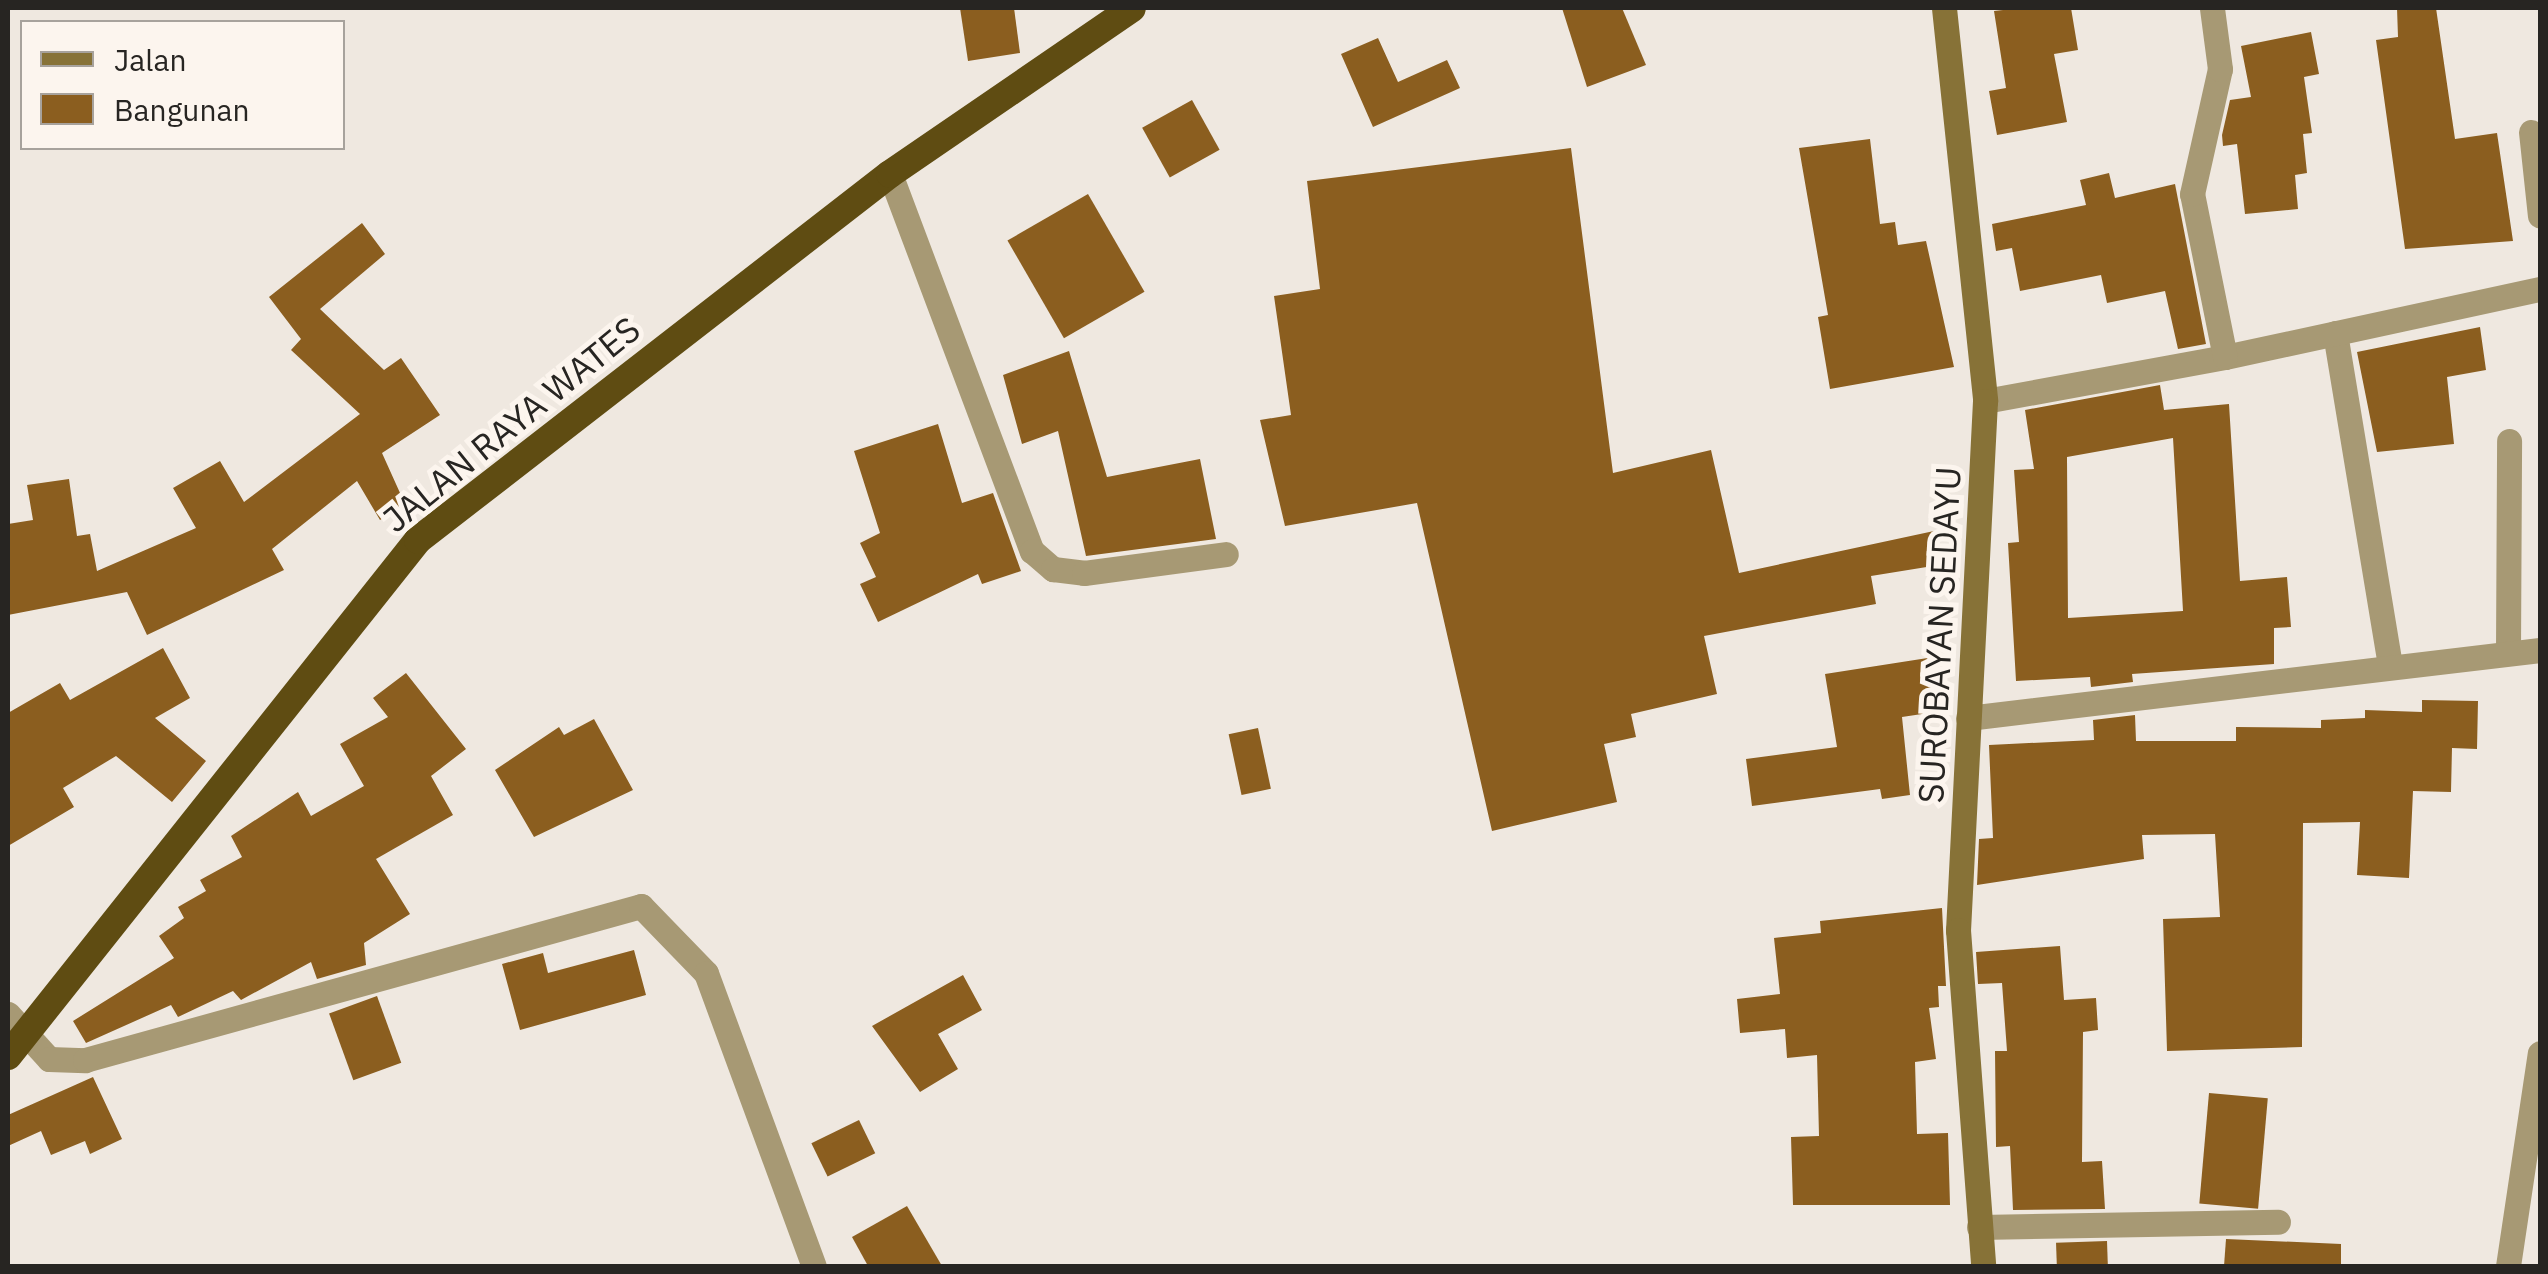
<!DOCTYPE html>
<html>
<head>
<meta charset="utf-8">
<style>
	body { margin:0 }
	#map { position:relative; width:2548px; height:1274px; overflow:hidden; background:#efe8e0; font-family:"IBM Plex Sans",sans-serif }
	div>[style] { position:absolute }
	.building>* { inset:0; background:#8b5e1f; transform-origin:0 0 }
	.minor>* { height:25px; margin:-12.5px; padding:0 12.5px; transform-origin:12.5px; border-radius:12.5px; background:#a79974 }
	.secondary>* { height:25px; margin:-12.5px; padding:0 12.5px; transform-origin:12.5px; border-radius:12.5px; background:#877237 }
	.trunk>* { height:28px; margin:-14px; padding:0 14px; transform-origin:14px; border-radius:14px; background:#5f4c12 }
	span { translate:-50% -50%; white-space:nowrap; text-align:center; line-height:1.15; -webkit-text-stroke:10px #fcf5ee; paint-order:stroke }
	.street-label { font-size:35px; color:#272522 }
	.frame { position:absolute; inset:0; border:10px solid #272522; pointer-events:none }
	.legend { position:absolute; left:20px; top:20px; width:325px; height:130px; box-sizing:border-box; background:#fcf5ee; border:2px solid #a7a29c; margin:0; padding:12px 18px; list-style:none; font-size:30px; color:#272522 }
	.legend li { display:flex; align-items:center; gap:20px; height:50px }
	.legend b { width:50px; border:2px solid #a7a29c }
</style>
</head>
<body>
<div id="map">
	<div class="building">
		<i style="clip-path:polygon(960px 8px,1014px 8px,1020px 53px,968px 61px)"></i>
		<i style="clip-path:polygon(1562px 8px,1622px 8px,1646px 65px,1587px 87px)"></i>
		<i style="clip-path:polygon(2021px 8px,2071px 8px,2078px 50px,2054px 54px,2067px 122px,1997px 135px,1989px 91px,2006px 88px,1994px 11px)"></i>
		<i style="clip-path:polygon(2397px 8px,2436px 8px,2455px 139px,2497px 133px,2513px 241px,2405px 249px,2376px 40px,2398px 37px)"></i>
		<i style="clip-path:polygon(2311px 32px,2319px 74px,2304px 77px,2312px 133px,2303px 134px,2307px 173px,2295px 175px,2298px 209px,2245px 214px,2237px 144px,2223px 146px,2222px 135px,2230px 100px,2251px 97px,2241px 46px)"></i>
		<i style="clip-path:polygon(1378px 38px,1398px 82px,1447px 60px,1460px 88px,1373px 127px,1341px 54px)"></i>
		<i style="left:1192px;top:100px;width:57px;height:57px;rotate:61deg"></i>
		<i style="clip-path:polygon(1870px 139px,1880px 224px,1895px 222px,1898px 245px,1926px 241px,1954px 367px,1830px 389px,1818px 317px,1828px 315px,1799px 148px)"></i>
		<i style="clip-path:polygon(1571px 148px,1613px 473px,1711px 450px,1739px 573px,1934px 531px,1939px 565px,1871px 576px,1876px 604px,1704px 636px,1717px 694px,1631px 714px,1636px 737px,1604px 744px,1617px 802px,1492px 831px,1417px 503px,1285px 526px,1260px 420px,1291px 415px,1274px 296px,1320px 289px,1307px 181px)"></i>
		<i style="clip-path:polygon(2109px 173px,2115px 198px,2175px 184px,2206px 344px,2178px 349px,2165px 291px,2107px 303px,2101px 275px,2020px 291px,2012px 248px,1996px 251px,1992px 224px,2086px 205px,2080px 180px)"></i>
		<i style="left:1088px;top:194px;width:113px;height:93px;rotate:60deg"></i>
		<i style="clip-path:polygon(362px 223px,385px 254px,320px 309px,384px 370px,401px 358px,440px 415px,382px 453px,405px 504px,380px 520px,357px 481px,272px 549px,284px 570px,147px 635px,127px 592px,8px 615px,8px 524px,33px 520px,27px 485px,69px 479px,77px 536px,90px 534px,97px 571px,196px 528px,173px 488px,220px 461px,244px 502px,360px 414px,291px 350px,301px 339px,269px 297px)"></i>
		<i style="clip-path:polygon(2480px 327px,2486px 370px,2447px 377px,2454px 444px,2377px 452px,2357px 352px)"></i>
		<i style="clip-path:polygon(1069px 351px,1107px 477px,1200px 459px,1216px 539px,1086px 556px,1058px 431px,1022px 444px,1003px 375px)"></i>
		<i style="clip-path:polygon(evenodd,2160px 385px,2164px 410px,2229px 404px,2240px 581px,2287px 577px,2291px 627px,2274px 628px,2274px 664px,2132px 674px,2133px 682px,2091px 687px,2090px 677px,2016px 681px,2008px 543px,2019px 542px,2014px 470px,2034px 469px,2025px 410px,2160px 385px,2173px 438px,2183px 611px,2068px 618px,2067px 457px,2173px 438px)"></i>
		<i style="clip-path:polygon(938px 424px,962px 503px,993px 493px,1021px 571px,982px 584px,978px 574px,878px 622px,860px 584px,876px 577px,860px 543px,880px 533px,854px 451px)"></i>
		<i style="clip-path:polygon(163px 648px,190px 698px,155px 718px,206px 761px,172px 802px,116px 756px,63px 788px,74px 807px,8px 846px,8px 713px,60px 683px,70px 700px)"></i>
		<i style="clip-path:polygon(1934px 657px,1942px 711px,1902px 717px,1910px 795px,1882px 799px,1880px 789px,1752px 806px,1746px 759px,1837px 747px,1825px 674px)"></i>
		<i style="clip-path:polygon(406px 673px,466px 749px,431px 776px,453px 815px,376px 859px,410px 914px,364px 943px,366px 965px,317px 979px,311px 962px,241px 1000px,233px 991px,178px 1017px,171px 1005px,86px 1043px,73px 1021px,174px 958px,159px 936px,184px 918px,178px 907px,206px 891px,200px 880px,242px 857px,231px 836px,298px 792px,311px 816px,364px 786px,340px 744px,388px 717px,373px 698px)"></i>
		<i style="clip-path:polygon(2422px 700px,2478px 701px,2477px 749px,2452px 748px,2451px 792px,2413px 791px,2409px 878px,2357px 875px,2360px 822px,2303px 823px,2302px 1047px,2167px 1051px,2163px 919px,2220px 917px,2215px 834px,2142px 835px,2144px 859px,1977px 885px,1979px 839px,1993px 838px,1989px 745px,2094px 740px,2093px 720px,2135px 715px,2136px 741px,2236px 741px,2236px 727px,2321px 728px,2321px 720px,2365px 718px,2365px 710px,2422px 712px)"></i>
		<i style="clip-path:polygon(594px 719px,633px 790px,534px 837px,495px 770px,559px 727px,564px 735px)"></i>
		<i style="left:1258px;top:728px;width:62px;height:30px;rotate:78deg"></i>
		<i style="clip-path:polygon(1942px 908px,1946px 986px,1938px 986px,1939px 1007px,1929px 1008px,1936px 1059px,1915px 1062px,1917px 1134px,1948px 1133px,1950px 1205px,1793px 1205px,1791px 1137px,1819px 1136px,1817px 1055px,1787px 1058px,1785px 1029px,1740px 1033px,1737px 999px,1780px 994px,1774px 938px,1821px 933px,1820px 921px)"></i>
		<i style="clip-path:polygon(2060px 946px,2064px 1000px,2096px 998px,2098px 1030px,2083px 1032px,2082px 1162px,2102px 1161px,2105px 1209px,2013px 1210px,2010px 1146px,1996px 1147px,1995px 1051px,2007px 1051px,2002px 983px,1978px 984px,1976px 952px)"></i>
		<i style="clip-path:polygon(634px 950px,646px 995px,520px 1030px,502px 964px,543px 953px,548px 973px)"></i>
		<i style="clip-path:polygon(963px 975px,982px 1010px,938px 1034px,958px 1069px,920px 1092px,872px 1026px)"></i>
		<i style="left:377px;top:996px;width:71px;height:51px;rotate:70deg"></i>
		<i style="clip-path:polygon(93px 1077px,122px 1139px,90px 1154px,85px 1141px,51px 1155px,41px 1131px,8px 1146px,8px 1115px)"></i>
		<i style="left:2209px;top:1093px;width:59px;height:111px;rotate:5deg"></i>
		<i style="left:859px;top:1120px;width:37px;height:53px;rotate:64deg"></i>
		<i style="clip-path:polygon(907px 1206px,942px 1266px,868px 1266px,852px 1237px)"></i>
		<i style="clip-path:polygon(2226px 1239px,2341px 1244px,2341px 1266px,2224px 1266px)"></i>
		<i style="left:2107px;top:1241px;width:25px;height:51px;rotate:88deg"></i>
	</div>
	<div class="minor">
		<i style="left:2531px;top:132px;width:84px;rotate:83.9deg"></i>
		<i style="left:890px;top:174px;width:403px;rotate:69.4deg"></i>
		<i style="left:1032px;top:551px;width:28px;rotate:41deg"></i>
		<i style="left:1053px;top:569px;width:31px;rotate:7deg"></i>
		<i style="left:1084px;top:573px;width:143px;rotate:-7.6deg"></i>
		<i style="left:2335px;top:333px;width:337px;rotate:80.6deg"></i>
		<i style="left:2225px;top:357px;width:322px;rotate:-12.2deg"></i>
		<i style="left:1985px;top:401px;width:244px;rotate:-10.4deg"></i>
		<i style="left:2225px;top:357px;width:166px;rotate:-101.4deg"></i>
		<i style="left:2192px;top:194px;width:128px;rotate:-77.4deg"></i>
		<i style="left:2220px;top:69px;width:62px;rotate:-97.5deg"></i>
		<i style="left:2508px;top:650px;width:209px;rotate:-89.7deg"></i>
		<i style="left:1968px;top:718px;width:576px;rotate:-6.78deg"></i>
		<i style="left:8px;top:1014px;width:61px;rotate:47.7deg"></i>
		<i style="left:49px;top:1059px;width:36px;rotate:2deg"></i>
		<i style="left:85px;top:1060px;width:577px;rotate:-15.48deg"></i>
		<i style="left:641px;top:906px;width:93px;rotate:45.9deg"></i>
		<i style="left:706px;top:973px;width:312px;rotate:69.8deg"></i>
		<i style="left:1979px;top:1227px;width:299px;rotate:-1deg"></i>
		<i style="left:2508px;top:1266px;width:215px;rotate:-81.5deg"></i>
	</div>
	<div class="secondary">
		<i style="left:1944px;top:8px;width:395px;rotate:84deg"></i>
		<i style="left:1985px;top:401px;width:530px;rotate:92.92deg"></i>
		<i style="left:1958px;top:930px;width:337px;rotate:85.7deg"></i>
	</div>
	<div class="trunk">
		<i style="left:8px;top:1056px;width:659px;rotate:-51.53deg"></i>
		<i style="left:418px;top:540px;width:597px;rotate:-37.79deg"></i>
		<i style="left:890px;top:174px;width:293px;rotate:-34.4deg"></i>
	</div>
	<div class="street-label">
		<span style="left:511px;top:424px;rotate:-39deg">JALAN RAYA WATES</span>
		<span style="left:1939px;top:635px;rotate:-87deg">SUROBAYAN SEDAYU</span>
	</div>
	<div class="frame"></div>
	<ul class="legend">
	<li><b style="height:12px;background:#877237"></b>Jalan</li>
	<li><b style="height:28px;background:#8b5e1f"></b>Bangunan</li>
	</ul>
</div>
</body>
</html>
